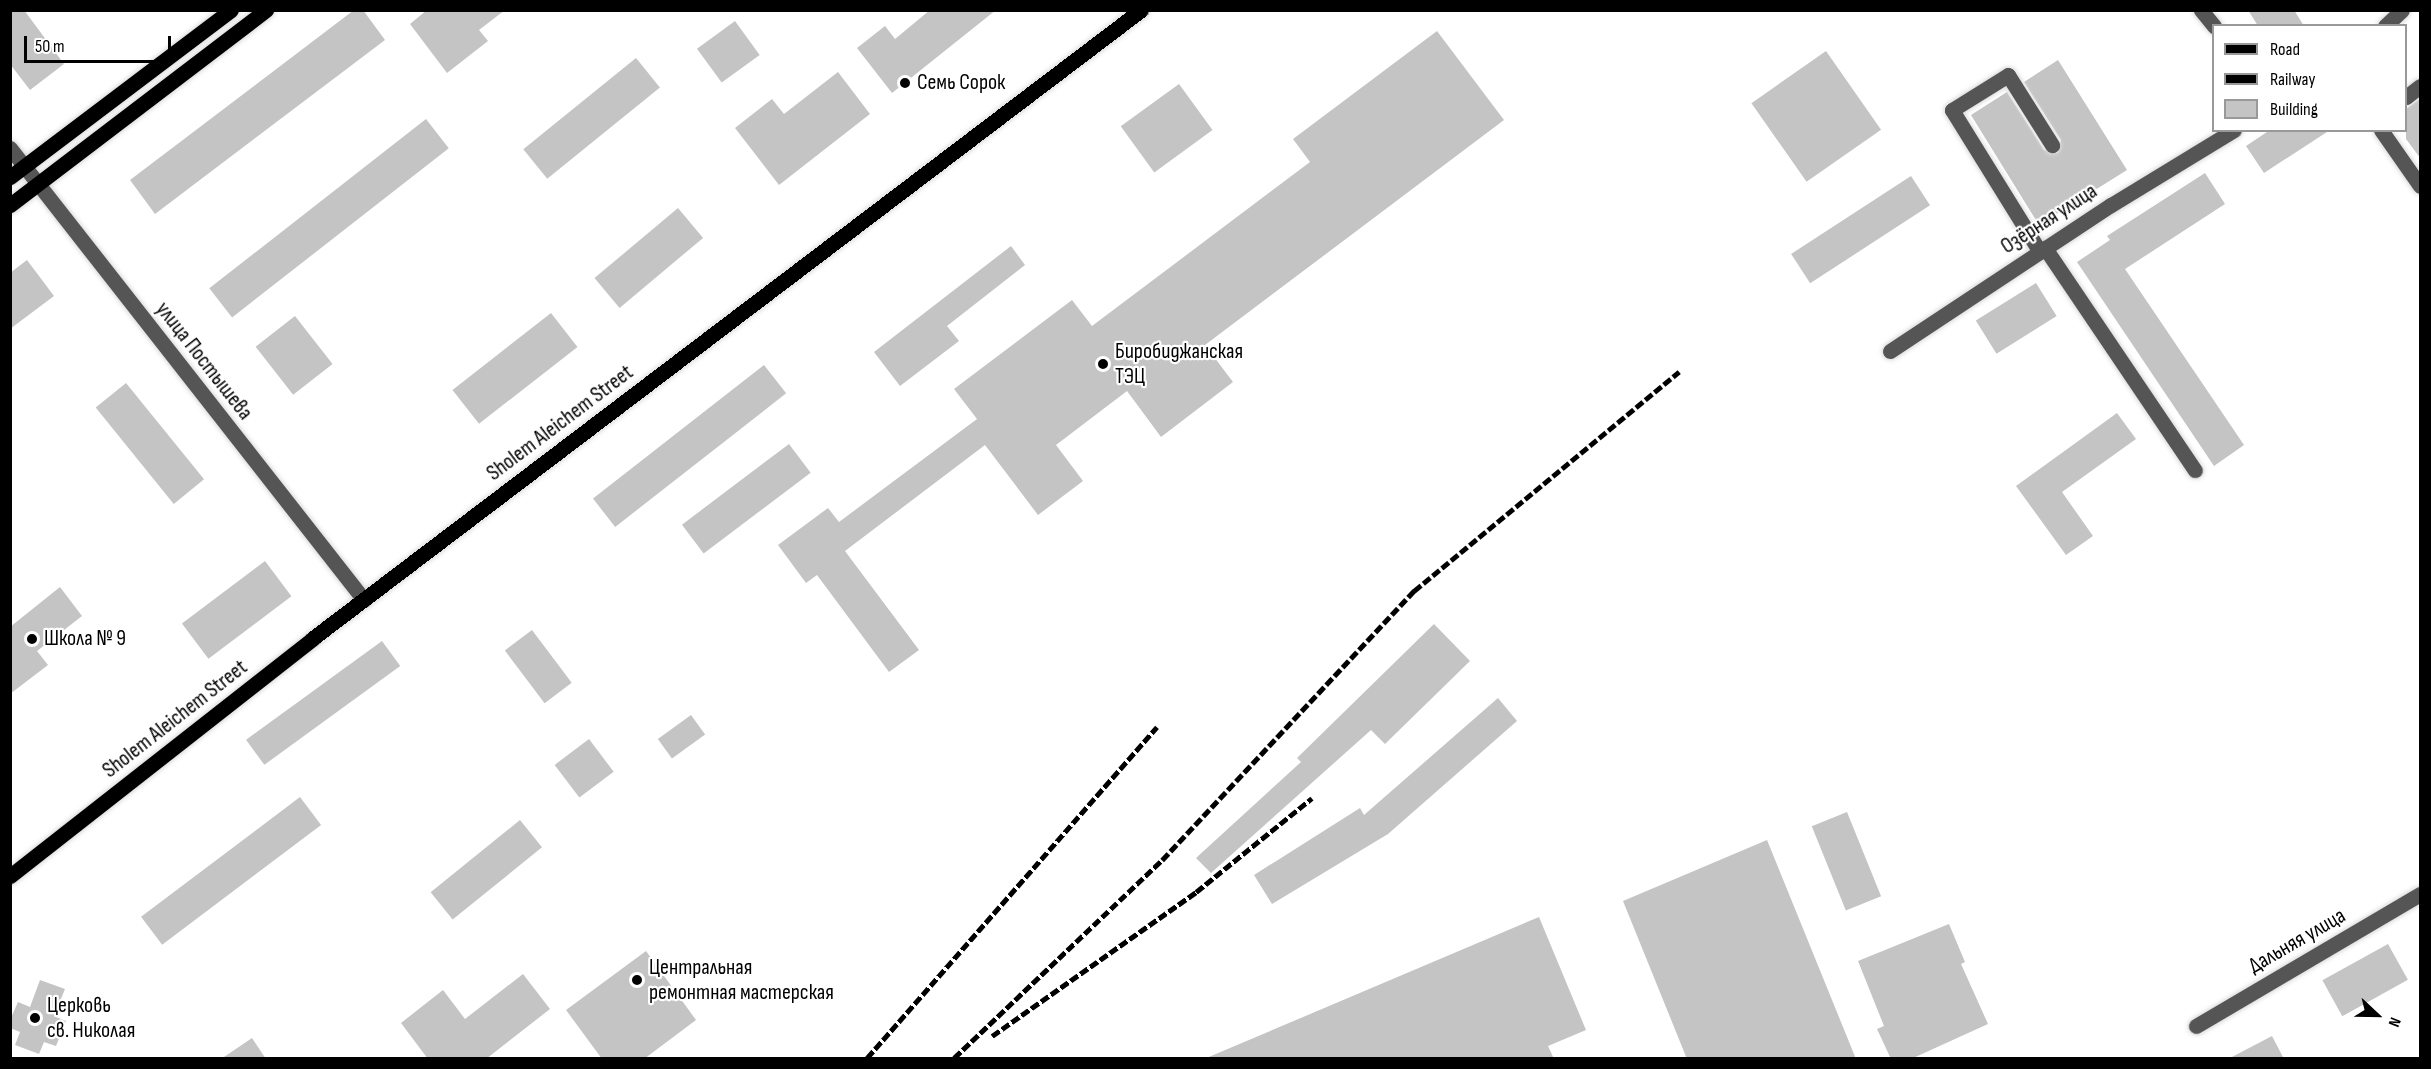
<!DOCTYPE html>
<html>
<head>
<meta charset="utf-8">
<style>
	body { margin:0 }
	#map { position:relative; width:2431px; height:1069px; overflow:hidden; background:#fff; font-family:"Sofia Sans Condensed",sans-serif }
	div>[style] { position:absolute }
	.building>* { inset:0; background:#c4c4c4; transform-origin:0 0 }
	.roads { filter:drop-shadow(0 0 2px #dbdbdb) drop-shadow(0 0 2px #dbdbdb) }
	.minor>* { height:15px; margin:-7.5px; padding:0 7.5px; transform-origin:7.5px; border-radius:7.5px; background:#555 }
	.major>* { height:15px; margin:-7.5px; padding:0 7.5px; transform-origin:7.5px; border-radius:7.5px; background:#000 }
	.rail>* { height:4.5px; margin-top:-2.25px; transform-origin:0; background:repeating-linear-gradient(90deg,#000 0 9px,transparent 0 12px) }
	.dots>* { width:16px; height:16px; translate:-50% -50%; box-sizing:border-box; border:3px solid #fff; border-radius:50% }
	span { translate:-50% -50%; white-space:nowrap; text-align:center; line-height:1.15; -webkit-text-stroke:4.5px #fff; paint-order:stroke }
	.poi-label { font-size:22px; color:#000 }
	.left { translate:0 -50%; text-align:left }
	.street-label { font-size:22px; color:#000 }
	.frame { position:absolute; inset:0; border:12px solid #000; pointer-events:none }
	.legend { position:absolute; left:2212px; top:24px; width:195px; height:108px; box-sizing:border-box; background:#fff; border:2px solid #999; margin:0; padding:8px 10px; list-style:none; font-size:18px; color:#000 }
	.legend li { display:flex; align-items:center; gap:12px; height:30px }
	.legend b { width:30px; border:2px solid #999 }
	.north { position:absolute; left:2347px; top:985px; width:60px; height:60px; -webkit-text-stroke:4px #fff; paint-order:stroke; rotate:112deg; font-size:16px; font-weight:700; line-height:24px; text-align:center; color:#000 }
	.north::after { content:''; display:block; margin:auto; width:21px; height:27px; background:#000; clip-path:polygon(50% 0,100% 100%,50% 72%,0 100%) }
	.scale { position:absolute; left:24px; top:36px; width:147px; height:27px; box-sizing:border-box; border:3px solid #000; border-top:0; padding-left:8px; font-size:18px; line-height:21px; white-space:nowrap; color:#000; -webkit-text-stroke:4px #fff; paint-order:stroke }
</style>
</head>
<body>
<div id="map">
	<div class="building">
		<i style="clip-path:polygon(10px 10px,24px 10px,64px 64px,30px 90px,10px 64px)"></i>
		<i style="clip-path:polygon(354px 10px,363px 10px,385px 40px,155px 214px,130px 180px)"></i>
		<i style="clip-path:polygon(427px 10px,505px 10px,479px 30px,488px 41px,447px 73px,410px 24px)"></i>
		<i style="clip-path:polygon(930px 10px,996px 10px,892px 93px,857px 48px,885px 26px,895px 39px)"></i>
		<i style="clip-path:polygon(2248px 10px,2294px 10px,2304px 26px,2258px 26px)"></i>
		<i style="left:735px;top:21px;width:42px;height:47px;rotate:54deg"></i>
		<i style="clip-path:polygon(1437px 31px,1504px 120px,1205px 345px,1233px 382px,1161px 437px,1127px 391px,1056px 445px,1083px 481px,1038px 515px,985px 445px,845px 551px,919px 650px,889px 672px,817px 575px,806px 583px,778px 545px,828px 508px,839px 522px,977px 419px,954px 389px,1072px 300px,1092px 326px,1310px 162px,1293px 139px)"></i>
		<i style="left:1826px;top:51px;width:96px;height:91px;rotate:55deg"></i>
		<i style="left:636px;top:58px;width:38px;height:145px;rotate:51deg"></i>
		<i style="clip-path:polygon(2058px 60px,2127px 170px,2039px 225px,1971px 115px,2007px 92px,2044px 150px,2058px 153px,2061px 140px,2024px 82px)"></i>
		<i style="clip-path:polygon(838px 72px,870px 114px,779px 185px,735px 128px,772px 99px,784px 114px)"></i>
		<i style="left:1179px;top:84px;width:57px;height:72px;rotate:54deg"></i>
		<i style="clip-path:polygon(2421px 98px,2421px 159px,2406px 139px,2406px 109px)"></i>
		<i style="left:426px;top:119px;width:37px;height:275px;rotate:52deg"></i>
		<i style="clip-path:polygon(2270px 130px,2330px 130px,2264px 173px,2246px 146px)"></i>
		<i style="clip-path:polygon(2205px 173px,2225px 204px,2125px 269px,2244px 445px,2214px 466px,2077px 262px,2110px 240px,2107px 236px)"></i>
		<i style="left:1911px;top:176px;width:35px;height:143px;rotate:57deg"></i>
		<i style="left:678px;top:208px;width:39px;height:109px;rotate:50deg"></i>
		<i style="clip-path:polygon(1011px 246px,1025px 265px,947px 326px,959px 341px,900px 386px,874px 352px)"></i>
		<i style="clip-path:polygon(27px 260px,54px 296px,10px 329px,10px 273px)"></i>
		<i style="left:2036px;top:283px;width:39px;height:71px;rotate:58deg"></i>
		<i style="left:551px;top:313px;width:43px;height:125px;rotate:52deg"></i>
		<i style="left:295px;top:316px;width:61px;height:50px;rotate:52deg"></i>
		<i style="left:764px;top:365px;width:36px;height:217px;rotate:52deg"></i>
		<i style="left:126px;top:383px;width:124px;height:39px;rotate:51deg"></i>
		<i style="clip-path:polygon(2117px 413px,2136px 439px,2062px 492px,2093px 536px,2066px 555px,2016px 486px)"></i>
		<i style="left:789px;top:444px;width:36px;height:134px;rotate:53deg"></i>
		<i style="left:265px;top:561px;width:44px;height:104px;rotate:53deg"></i>
		<i style="clip-path:polygon(60px 587px,82px 616px,37px 651px,48px 665px,10px 694px,10px 627px)"></i>
		<i style="clip-path:polygon(1434px 624px,1470px 661px,1385px 744px,1371px 730px,1211px 873px,1196px 858px,1301px 762px,1297px 758px)"></i>
		<i style="left:532px;top:630px;width:66px;height:34px;rotate:53deg"></i>
		<i style="left:382px;top:641px;width:31px;height:168px;rotate:54deg"></i>
		<i style="clip-path:polygon(1498px 698px,1517px 721px,1388px 834px,1272px 904px,1254px 875px,1360px 808px,1364px 815px)"></i>
		<i style="left:691px;top:715px;width:24px;height:41px;rotate:54deg"></i>
		<i style="left:589px;top:739px;width:41px;height:43px;rotate:53deg"></i>
		<i style="left:300px;top:797px;width:35px;height:199px;rotate:53deg"></i>
		<i style="left:1847px;top:812px;width:91px;height:38px;rotate:68deg"></i>
		<i style="left:520px;top:820px;width:35px;height:115px;rotate:51deg"></i>
		<i style="clip-path:polygon(1767px 840px,1856px 1059px,1687px 1059px,1623px 901px)"></i>
		<i style="clip-path:polygon(1539px 917px,1586px 1030px,1548px 1046px,1554px 1059px,1204px 1059px)"></i>
		<i style="clip-path:polygon(1949px 924px,1965px 962px,1961px 964px,1988px 1024px,1911px 1059px,1891px 1059px,1877px 1029px,1884px 1026px,1858px 961px)"></i>
		<i style="left:2388px;top:944px;width:41px;height:75px;rotate:61deg"></i>
		<i style="clip-path:polygon(646px 951px,696px 1020px,644px 1059px,602px 1059px,566px 1010px)"></i>
		<i style="clip-path:polygon(523px 974px,550px 1009px,486px 1059px,428px 1059px,401px 1023px,443px 990px,465px 1019px)"></i>
		<i style="clip-path:polygon(40px 980px,65px 989px,54px 1016px,66px 1021px,56px 1046px,44px 1042px,39px 1054px,15px 1045px,20px 1032px,10px 1028px,10px 1020px,18px 1002px,30px 1007px)"></i>
		<i style="clip-path:polygon(2272px 1036px,2284px 1059px,2228px 1059px)"></i>
		<i style="clip-path:polygon(252px 1038px,266px 1059px,221px 1059px)"></i>
	</div>
	<div class="roads">
		<div class="minor">
			<i style="left:2201px;top:10px;width:21px;rotate:51deg"></i>
			<i style="left:2385px;top:26px;width:23px;rotate:-43deg"></i>
			<i style="left:2406px;top:97px;width:18px;rotate:-38deg"></i>
			<i style="left:2381px;top:130px;width:68px;rotate:55.1deg"></i>
			<i style="left:10px;top:148px;width:574px;rotate:51.93deg"></i>
			<i style="left:2045px;top:248px;width:268px;rotate:56deg"></i>
			<i style="left:2040px;top:252px;width:167px;rotate:-121.8deg"></i>
			<i style="left:1952px;top:110px;width:66px;rotate:-32deg"></i>
			<i style="left:2008px;top:75px;width:83px;rotate:57.8deg"></i>
			<i style="left:1890px;top:351px;width:265px;rotate:-33.5deg"></i>
			<i style="left:2111px;top:205px;width:144px;rotate:-31.4deg"></i>
			<i style="left:2196px;top:1026px;width:260px;rotate:-30.5deg"></i>
		</div>
		<div class="major">
			<i style="left:10px;top:177px;width:277px;rotate:-37.1deg"></i>
			<i style="left:10px;top:205px;width:322px;rotate:-37.3deg"></i>
			<i style="left:10px;top:876px;width:385px;rotate:-38.1deg"></i>
			<i style="left:313px;top:638px;width:1039px;rotate:-37.18deg"></i>
		</div>
	</div>
	<div class="rail">
		<i style="left:992px;top:1036px;width:250px;rotate:-35.2deg"></i>
		<i style="left:1196px;top:892px;width:149px;rotate:-39deg"></i>
		<i style="left:867px;top:1058px;width:440px;rotate:-48.8deg"></i>
		<i style="left:954px;top:1058px;width:287px;rotate:-43.6deg"></i>
		<i style="left:1162px;top:860px;width:369px;rotate:-46.9deg"></i>
		<i style="left:1414px;top:591px;width:344px;rotate:-39.6deg"></i>
	</div>
	<div class="dots">
		<i style="left:905px;top:83px;background:#000"></i>
		<i style="left:1103px;top:364px;background:#000"></i>
		<i style="left:32px;top:639px;background:#000"></i>
		<i style="left:637px;top:980px;background:#000"></i>
		<i style="left:35px;top:1018px;background:#000"></i>
	</div>
	<div class="poi-label">
		<span class="left" style="left:917px;top:83px">Семь Сорок</span>
		<span class="left" style="left:1115px;top:364px">Биробиджанская<br>ТЭЦ</span>
		<span class="left" style="left:44px;top:639px">Школа № 9</span>
		<span class="left" style="left:649px;top:980px">Центральная<br>ремонтная мастерская</span>
		<span class="left" style="left:47px;top:1018px">Церковь<br>св. Николая</span>
	</div>
	<div class="street-label">
		<span style="left:2049px;top:219px;rotate:-33deg">Озёрная улица</span>
		<span style="left:204px;top:361px;rotate:52deg">улица Постышева</span>
		<span style="left:560px;top:423px;rotate:-37deg">Sholem Aleichem Street</span>
		<span style="left:175px;top:719px;rotate:-38deg">Sholem Aleichem Street</span>
		<span style="left:2297px;top:941px;rotate:-30deg">Дальняя улица</span>
	</div>
	<div class="frame"></div>
	<ul class="legend">
	<li><b style="height:8px;background:#000"></b>Road</li>
	<li><b style="height:8px;background:#000"></b>Railway</li>
	<li><b style="height:16px;background:#c4c4c4"></b>Building</li>
	</ul>
	<div class="north">N</div>
	<div class="scale">50 m</div>
</div>
</body>
</html>
